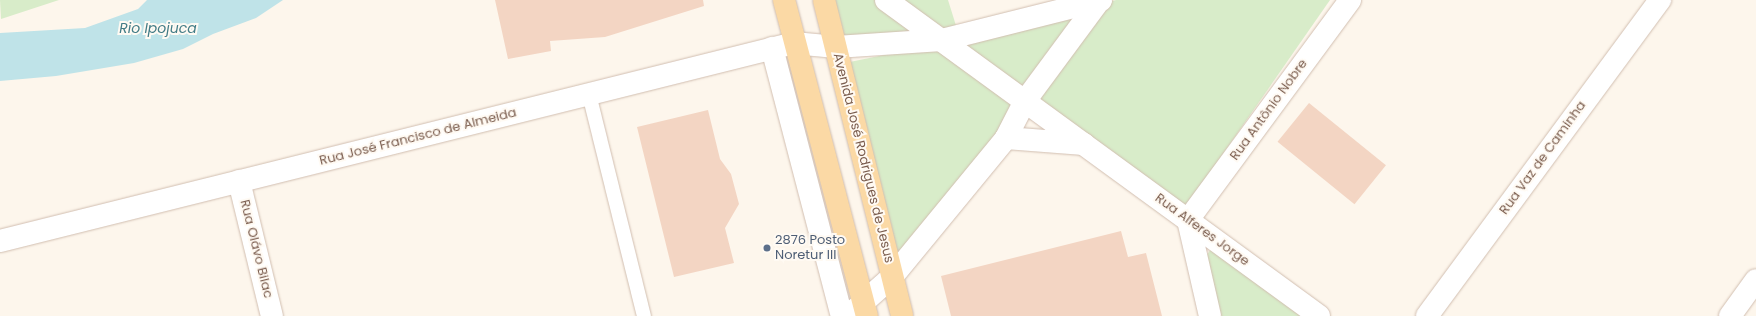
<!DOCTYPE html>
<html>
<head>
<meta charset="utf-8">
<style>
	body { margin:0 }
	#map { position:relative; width:1756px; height:316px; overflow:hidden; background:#fdf6ec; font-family:Poppins,sans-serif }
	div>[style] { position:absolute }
	.green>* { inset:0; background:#d8ecc9 }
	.water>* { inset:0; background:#bfe3e8 }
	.building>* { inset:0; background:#f3d5c3; transform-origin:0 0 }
	.roads { filter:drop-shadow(0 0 1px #d1beb0) drop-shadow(0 0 1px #d1beb0) }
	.service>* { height:14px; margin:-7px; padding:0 7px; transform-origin:7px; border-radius:7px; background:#fff }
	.minor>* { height:22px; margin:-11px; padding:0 11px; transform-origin:11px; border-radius:11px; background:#fff }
	.tertiary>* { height:22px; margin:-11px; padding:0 11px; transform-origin:11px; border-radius:11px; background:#fff }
	.primary>* { height:22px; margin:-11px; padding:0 11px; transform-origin:11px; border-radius:11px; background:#fbd9a5 }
	.dots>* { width:11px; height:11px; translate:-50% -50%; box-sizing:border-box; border:2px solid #fffaf3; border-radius:50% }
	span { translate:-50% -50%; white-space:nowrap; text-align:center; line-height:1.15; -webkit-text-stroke:4px #fffaf3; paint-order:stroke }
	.street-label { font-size:13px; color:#7a5c4d }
	.service-label { font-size:13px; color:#4e5e75 }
	.left { translate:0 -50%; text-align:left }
	.water-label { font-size:14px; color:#437c86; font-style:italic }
</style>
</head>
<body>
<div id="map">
	<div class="green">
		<i style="clip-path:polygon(0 0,59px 0,1px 19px)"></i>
		<i style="clip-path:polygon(828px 0,884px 0,936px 39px,838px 43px)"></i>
		<i style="clip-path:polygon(893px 0,948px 0,958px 32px,943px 36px)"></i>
		<i style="clip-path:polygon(1116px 0,1330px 0,1184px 210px,1031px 99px,1102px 4px)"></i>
		<i style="clip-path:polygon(1093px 4px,1025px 97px,949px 41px)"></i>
		<i style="clip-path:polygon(942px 43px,1022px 101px,893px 270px,845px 63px)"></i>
		<i style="clip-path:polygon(1211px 249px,1303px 316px,1219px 316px,1206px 256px)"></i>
	</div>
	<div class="water">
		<i style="clip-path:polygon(147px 0,283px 0,256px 18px,213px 34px,183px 49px,134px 63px,56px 76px,0 81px,0 33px,85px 28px,138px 9px)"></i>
	</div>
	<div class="building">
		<i style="clip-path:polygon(495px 0,703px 0,704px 6px,605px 37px,550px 41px,551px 51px,508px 59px)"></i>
		<i style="left:1309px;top:103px;width:99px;height:50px;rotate:39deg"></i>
		<i style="clip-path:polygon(708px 110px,720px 159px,731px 174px,739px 204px,725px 228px,734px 263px,674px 277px,637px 127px)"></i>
		<i style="clip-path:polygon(1121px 231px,1128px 257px,1146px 253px,1162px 316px,951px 316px,941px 276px)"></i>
	</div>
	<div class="roads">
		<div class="service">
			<i style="left:589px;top:94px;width:229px;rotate:76.1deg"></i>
		</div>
		<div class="minor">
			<i style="left:1025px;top:101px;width:124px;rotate:-53.5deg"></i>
			<i style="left:239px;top:181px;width:139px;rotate:76.3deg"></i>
			<i style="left:0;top:241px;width:818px;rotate:-14deg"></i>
			<i style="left:794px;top:43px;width:42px;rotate:5.4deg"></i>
			<i style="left:836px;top:47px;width:106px;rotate:-3.8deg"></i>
			<i style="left:942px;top:40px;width:164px;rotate:-14.1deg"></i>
			<i style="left:1210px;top:316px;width:98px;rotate:-102.9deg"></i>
			<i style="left:1188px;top:220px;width:273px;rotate:-53.6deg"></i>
			<i style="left:1427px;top:316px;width:393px;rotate:-53.6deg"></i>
			<i style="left:1730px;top:316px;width:44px;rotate:-54.2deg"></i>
		</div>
		<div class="tertiary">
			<i style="left:886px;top:0;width:536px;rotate:36.12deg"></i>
			<i style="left:772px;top:48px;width:277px;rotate:75.4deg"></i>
			<i style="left:1006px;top:138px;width:78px;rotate:4.4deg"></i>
			<i style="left:848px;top:316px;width:59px;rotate:-41.6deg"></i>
			<i style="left:892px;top:277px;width:180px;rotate:-50.6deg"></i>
			<i style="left:1006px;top:138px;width:42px;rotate:-62.8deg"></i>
		</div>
		<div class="primary">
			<i style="left:784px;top:0;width:327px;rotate:75.3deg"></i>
			<i style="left:824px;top:0;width:325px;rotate:76.1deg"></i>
		</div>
	</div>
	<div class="dots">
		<i style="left:767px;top:248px;background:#5c6f8a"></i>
	</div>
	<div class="street-label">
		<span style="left:1269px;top:110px;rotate:-54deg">Rua Antônio Nobre</span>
		<span style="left:418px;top:137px;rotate:-14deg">Rua José Francisco de Almeida</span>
		<span style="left:863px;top:158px;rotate:76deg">Avenida José Rodrigues de Jesus</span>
		<span style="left:1543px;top:158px;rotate:-54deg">Rua Vaz de Caminha</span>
		<span style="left:1202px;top:230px;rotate:36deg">Rua Alferes Jorge</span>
		<span style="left:256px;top:249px;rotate:76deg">Rua Olávo Bilac</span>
	</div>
	<div class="service-label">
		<span class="left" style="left:775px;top:248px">2876 Posto<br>Noretur III</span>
	</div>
	<div class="water-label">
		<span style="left:158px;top:28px">Rio Ipojuca</span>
	</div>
</div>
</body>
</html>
